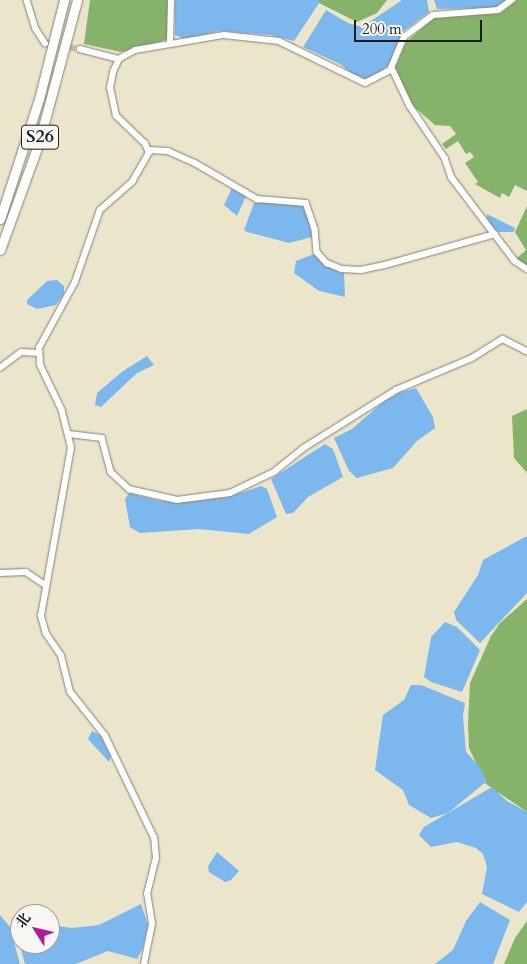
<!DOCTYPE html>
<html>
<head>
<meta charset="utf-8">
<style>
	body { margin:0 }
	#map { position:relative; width:527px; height:964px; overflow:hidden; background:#ebe6cb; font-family:Cardo,"Noto Serif SC",serif }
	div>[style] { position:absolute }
	.forest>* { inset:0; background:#86b26a }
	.water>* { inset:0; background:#7cb7ee }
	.minor-tunnel>* { height:5.5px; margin-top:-2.75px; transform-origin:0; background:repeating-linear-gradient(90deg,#c2bea8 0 5.5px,transparent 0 8.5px) }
	.roads { filter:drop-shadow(0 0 1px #848174) drop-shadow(0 0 1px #848174) }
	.minor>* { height:5.5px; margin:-2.75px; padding:0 2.75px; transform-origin:2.75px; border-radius:2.75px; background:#fff }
	.highway>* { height:9px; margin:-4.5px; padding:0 4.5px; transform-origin:4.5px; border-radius:4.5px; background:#fff }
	span { translate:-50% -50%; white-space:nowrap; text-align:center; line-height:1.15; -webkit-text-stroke:4px #f6f6f2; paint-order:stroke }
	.shield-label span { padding:1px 4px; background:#f6f6f2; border:1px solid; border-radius:4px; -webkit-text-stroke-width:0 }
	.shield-label { font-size:18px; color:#1c1c1c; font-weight:700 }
	.north { position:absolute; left:10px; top:904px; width:50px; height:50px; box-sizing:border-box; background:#f6f6f2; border:1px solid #9f9f9c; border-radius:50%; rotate:306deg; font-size:14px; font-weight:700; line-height:20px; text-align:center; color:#1c1c1c }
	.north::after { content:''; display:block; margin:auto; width:18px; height:22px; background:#b5179e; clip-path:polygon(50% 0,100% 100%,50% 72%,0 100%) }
	.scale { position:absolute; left:354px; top:20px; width:128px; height:22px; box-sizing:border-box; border:2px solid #1c1c1c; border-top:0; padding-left:6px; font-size:15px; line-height:18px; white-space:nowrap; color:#1c1c1c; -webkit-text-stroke:4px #f6f6f2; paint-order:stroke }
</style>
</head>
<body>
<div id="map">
	<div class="forest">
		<i style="clip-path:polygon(90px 0,168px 0,169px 36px,166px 40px,121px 52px,84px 44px)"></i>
		<i style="clip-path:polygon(319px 0,387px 0,377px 13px,357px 22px,319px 3px)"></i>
		<i style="clip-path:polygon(517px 0,527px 0,527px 191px,515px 185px,509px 197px,502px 193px,500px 198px,475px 184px,478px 182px,465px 163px,474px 157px,470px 152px,466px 154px,458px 141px,446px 149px,442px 144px,456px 134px,450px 126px,435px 125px,412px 105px,395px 68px,406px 42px,434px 18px,501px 13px)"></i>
		<i style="clip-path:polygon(527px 206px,527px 267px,516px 259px,526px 250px,515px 232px)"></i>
		<i style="clip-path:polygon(527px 409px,527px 473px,514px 458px,512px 416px)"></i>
		<i style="clip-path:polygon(527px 599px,527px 812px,486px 784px,469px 748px,468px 724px,470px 683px,491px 636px,500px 623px)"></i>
		<i style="clip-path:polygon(527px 921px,527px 964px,504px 964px,515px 938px)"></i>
	</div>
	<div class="water">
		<i style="clip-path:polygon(175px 0,319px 0,319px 3px,294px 41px,271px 35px,219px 31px,185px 39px,175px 35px)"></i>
		<i style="clip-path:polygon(402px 0,427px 0,429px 12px,402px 32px,389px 65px,370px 79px,359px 79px,340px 64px,303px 47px,326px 10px,348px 23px,362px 27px)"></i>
		<i style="clip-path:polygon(434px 0,508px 0,496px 8px,437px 9px)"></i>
		<i style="clip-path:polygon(232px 188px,246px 196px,237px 216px,224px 205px)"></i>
		<i style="clip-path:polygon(254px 203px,300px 203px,307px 210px,312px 237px,289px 243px,247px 232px,244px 230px)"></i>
		<i style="clip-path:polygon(487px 214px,515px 228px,514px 232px,497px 232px,487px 219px)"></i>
		<i style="clip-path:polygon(314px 254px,344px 272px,345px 297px,319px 291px,294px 273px,296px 261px)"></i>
		<i style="clip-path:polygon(57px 280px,64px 286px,64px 294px,56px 305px,37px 309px,27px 304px,27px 300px,47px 281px)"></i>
		<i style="clip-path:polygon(147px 356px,154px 365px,137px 373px,101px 407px,95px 405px,97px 393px,123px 371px)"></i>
		<i style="clip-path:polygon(416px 388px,433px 417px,435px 428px,417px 441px,393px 468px,357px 478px,349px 471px,334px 438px,352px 429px,383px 402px,401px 392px)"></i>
		<i style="clip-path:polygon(325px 444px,333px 449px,343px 477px,308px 497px,293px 513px,286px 514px,271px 479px)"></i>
		<i style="clip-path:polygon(261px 486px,267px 489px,277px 517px,249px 534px,199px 529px,140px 533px,130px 527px,125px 499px,129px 493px,160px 501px,188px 502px,228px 497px)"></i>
		<i style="clip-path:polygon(527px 536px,527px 593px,480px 643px,456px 620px,454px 612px,478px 575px,483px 560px)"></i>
		<i style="clip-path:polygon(445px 622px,457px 627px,480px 650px,462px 692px,431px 682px,424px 677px,431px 637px)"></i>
		<i style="clip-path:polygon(411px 685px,421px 685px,465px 703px,463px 716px,466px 752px,479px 766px,487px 781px,448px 813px,431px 818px,409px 805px,403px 790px,375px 770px,383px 715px,404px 700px)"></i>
		<i style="clip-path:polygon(92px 731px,100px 735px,111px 756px,109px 762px,88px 739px)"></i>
		<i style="clip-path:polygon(492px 787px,507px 801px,527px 812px,527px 902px,519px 912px,482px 894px,487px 867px,483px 854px,476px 848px,457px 842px,431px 847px,419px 835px,424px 827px)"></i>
		<i style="clip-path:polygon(217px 852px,239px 871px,231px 880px,225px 882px,209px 872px,208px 866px)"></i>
		<i style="clip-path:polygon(480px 902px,510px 920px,493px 964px,435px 964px,453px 950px,466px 921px)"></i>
		<i style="clip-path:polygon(141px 904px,148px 925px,143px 948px,137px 959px,108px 951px,76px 964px,25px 964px,17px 935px,19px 920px,20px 944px,50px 944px,50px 925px,72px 928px,99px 925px)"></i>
		<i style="clip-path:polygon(0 915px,10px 927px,20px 964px,0 964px)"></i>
	</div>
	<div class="minor-tunnel">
		<i style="left:45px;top:43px;width:36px;rotate:10deg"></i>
	</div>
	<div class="roads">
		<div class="minor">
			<i style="left:27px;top:0;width:30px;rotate:73deg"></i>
			<i style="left:36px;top:29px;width:17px;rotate:57deg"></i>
			<i style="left:170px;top:43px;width:43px;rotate:-88.7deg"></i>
			<i style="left:80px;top:49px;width:40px;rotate:14.4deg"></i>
			<i style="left:392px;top:68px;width:42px;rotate:64.7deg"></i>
			<i style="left:410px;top:106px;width:63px;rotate:56.1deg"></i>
			<i style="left:445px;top:158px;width:21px;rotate:71deg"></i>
			<i style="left:452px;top:178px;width:104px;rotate:52.8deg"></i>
			<i style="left:515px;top:261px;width:14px;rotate:34deg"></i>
			<i style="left:149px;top:150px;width:19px;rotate:3deg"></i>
			<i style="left:168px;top:151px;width:30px;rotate:24deg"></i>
			<i style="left:195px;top:163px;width:72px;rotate:30.1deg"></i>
			<i style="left:257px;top:199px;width:49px;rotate:4.7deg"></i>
			<i style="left:306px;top:203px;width:28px;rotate:71deg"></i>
			<i style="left:315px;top:229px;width:23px;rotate:85deg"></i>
			<i style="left:317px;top:252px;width:15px;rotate:48deg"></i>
			<i style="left:327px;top:263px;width:16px;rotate:22deg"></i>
			<i style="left:342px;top:269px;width:19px;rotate:3deg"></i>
			<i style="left:361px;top:270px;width:25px;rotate:-12deg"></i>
			<i style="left:385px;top:265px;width:114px;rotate:-15.7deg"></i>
			<i style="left:0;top:368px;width:26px;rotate:-37deg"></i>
			<i style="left:21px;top:352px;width:18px;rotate:3deg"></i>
			<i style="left:69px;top:434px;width:33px;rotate:7deg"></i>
			<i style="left:102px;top:438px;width:35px;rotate:75deg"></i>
			<i style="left:111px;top:472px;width:25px;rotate:43deg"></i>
			<i style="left:129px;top:489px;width:49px;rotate:12.9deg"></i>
			<i style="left:177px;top:500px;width:53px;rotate:-7.5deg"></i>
			<i style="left:230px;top:493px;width:49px;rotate:-25.5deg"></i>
			<i style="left:274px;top:472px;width:36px;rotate:-39deg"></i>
			<i style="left:302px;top:449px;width:111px;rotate:-32.1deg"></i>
			<i style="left:396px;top:390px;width:82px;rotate:-22.8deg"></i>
			<i style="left:472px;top:358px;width:36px;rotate:-32deg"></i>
			<i style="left:503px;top:339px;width:27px;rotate:27deg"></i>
			<i style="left:0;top:573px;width:26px;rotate:-2deg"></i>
			<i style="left:26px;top:572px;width:23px;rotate:34deg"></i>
			<i style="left:144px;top:964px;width:41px;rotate:-78.7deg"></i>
			<i style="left:152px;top:924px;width:30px;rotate:-99deg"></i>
			<i style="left:147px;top:894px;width:36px;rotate:-76deg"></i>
			<i style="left:156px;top:859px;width:21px;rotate:-95deg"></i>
			<i style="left:154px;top:838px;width:113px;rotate:-115.7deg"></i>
			<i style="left:105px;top:736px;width:56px;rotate:-128.5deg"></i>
			<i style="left:70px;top:692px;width:37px;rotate:-104deg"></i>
			<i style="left:61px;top:656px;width:27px;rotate:-124deg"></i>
			<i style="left:46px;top:634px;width:19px;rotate:-106deg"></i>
			<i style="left:41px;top:616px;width:171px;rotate:-79.9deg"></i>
			<i style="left:71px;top:448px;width:38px;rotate:-104deg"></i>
			<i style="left:62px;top:411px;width:51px;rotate:-115.6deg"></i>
			<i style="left:40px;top:365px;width:17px;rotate:-93deg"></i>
			<i style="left:39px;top:348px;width:75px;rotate:-61.4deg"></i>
			<i style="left:75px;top:282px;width:76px;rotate:-70.9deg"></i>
			<i style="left:100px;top:210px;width:43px;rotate:-41.2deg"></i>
			<i style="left:132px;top:182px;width:34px;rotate:-60deg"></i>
			<i style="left:149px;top:153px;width:10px;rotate:-114deg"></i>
			<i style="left:145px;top:144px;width:40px;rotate:-136deg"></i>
			<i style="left:116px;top:116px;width:29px;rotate:-102deg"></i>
			<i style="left:110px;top:88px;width:16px;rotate:-79deg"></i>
			<i style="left:113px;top:72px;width:14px;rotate:-65deg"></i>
			<i style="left:119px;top:59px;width:18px;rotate:-29deg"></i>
			<i style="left:135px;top:50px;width:90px;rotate:-9.6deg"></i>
			<i style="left:224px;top:35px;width:55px;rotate:6.2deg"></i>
			<i style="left:279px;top:41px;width:96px;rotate:26deg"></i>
			<i style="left:365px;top:83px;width:28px;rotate:-27deg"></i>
			<i style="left:390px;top:70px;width:36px;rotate:-67deg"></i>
			<i style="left:404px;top:37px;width:36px;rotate:-37deg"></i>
			<i style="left:433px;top:15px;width:65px;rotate:-4.4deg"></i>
			<i style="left:498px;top:10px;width:17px;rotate:-36deg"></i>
		</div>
		<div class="highway">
			<i style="left:0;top:219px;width:126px;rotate:-72deg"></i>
			<i style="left:39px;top:99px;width:102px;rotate:-75.8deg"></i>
			<i style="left:0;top:250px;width:115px;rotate:-70.1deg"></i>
			<i style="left:39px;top:142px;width:147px;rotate:-75deg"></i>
		</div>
	</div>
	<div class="shield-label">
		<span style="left:40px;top:137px">S26</span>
	</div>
	<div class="north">北</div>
	<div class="scale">200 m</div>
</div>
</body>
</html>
